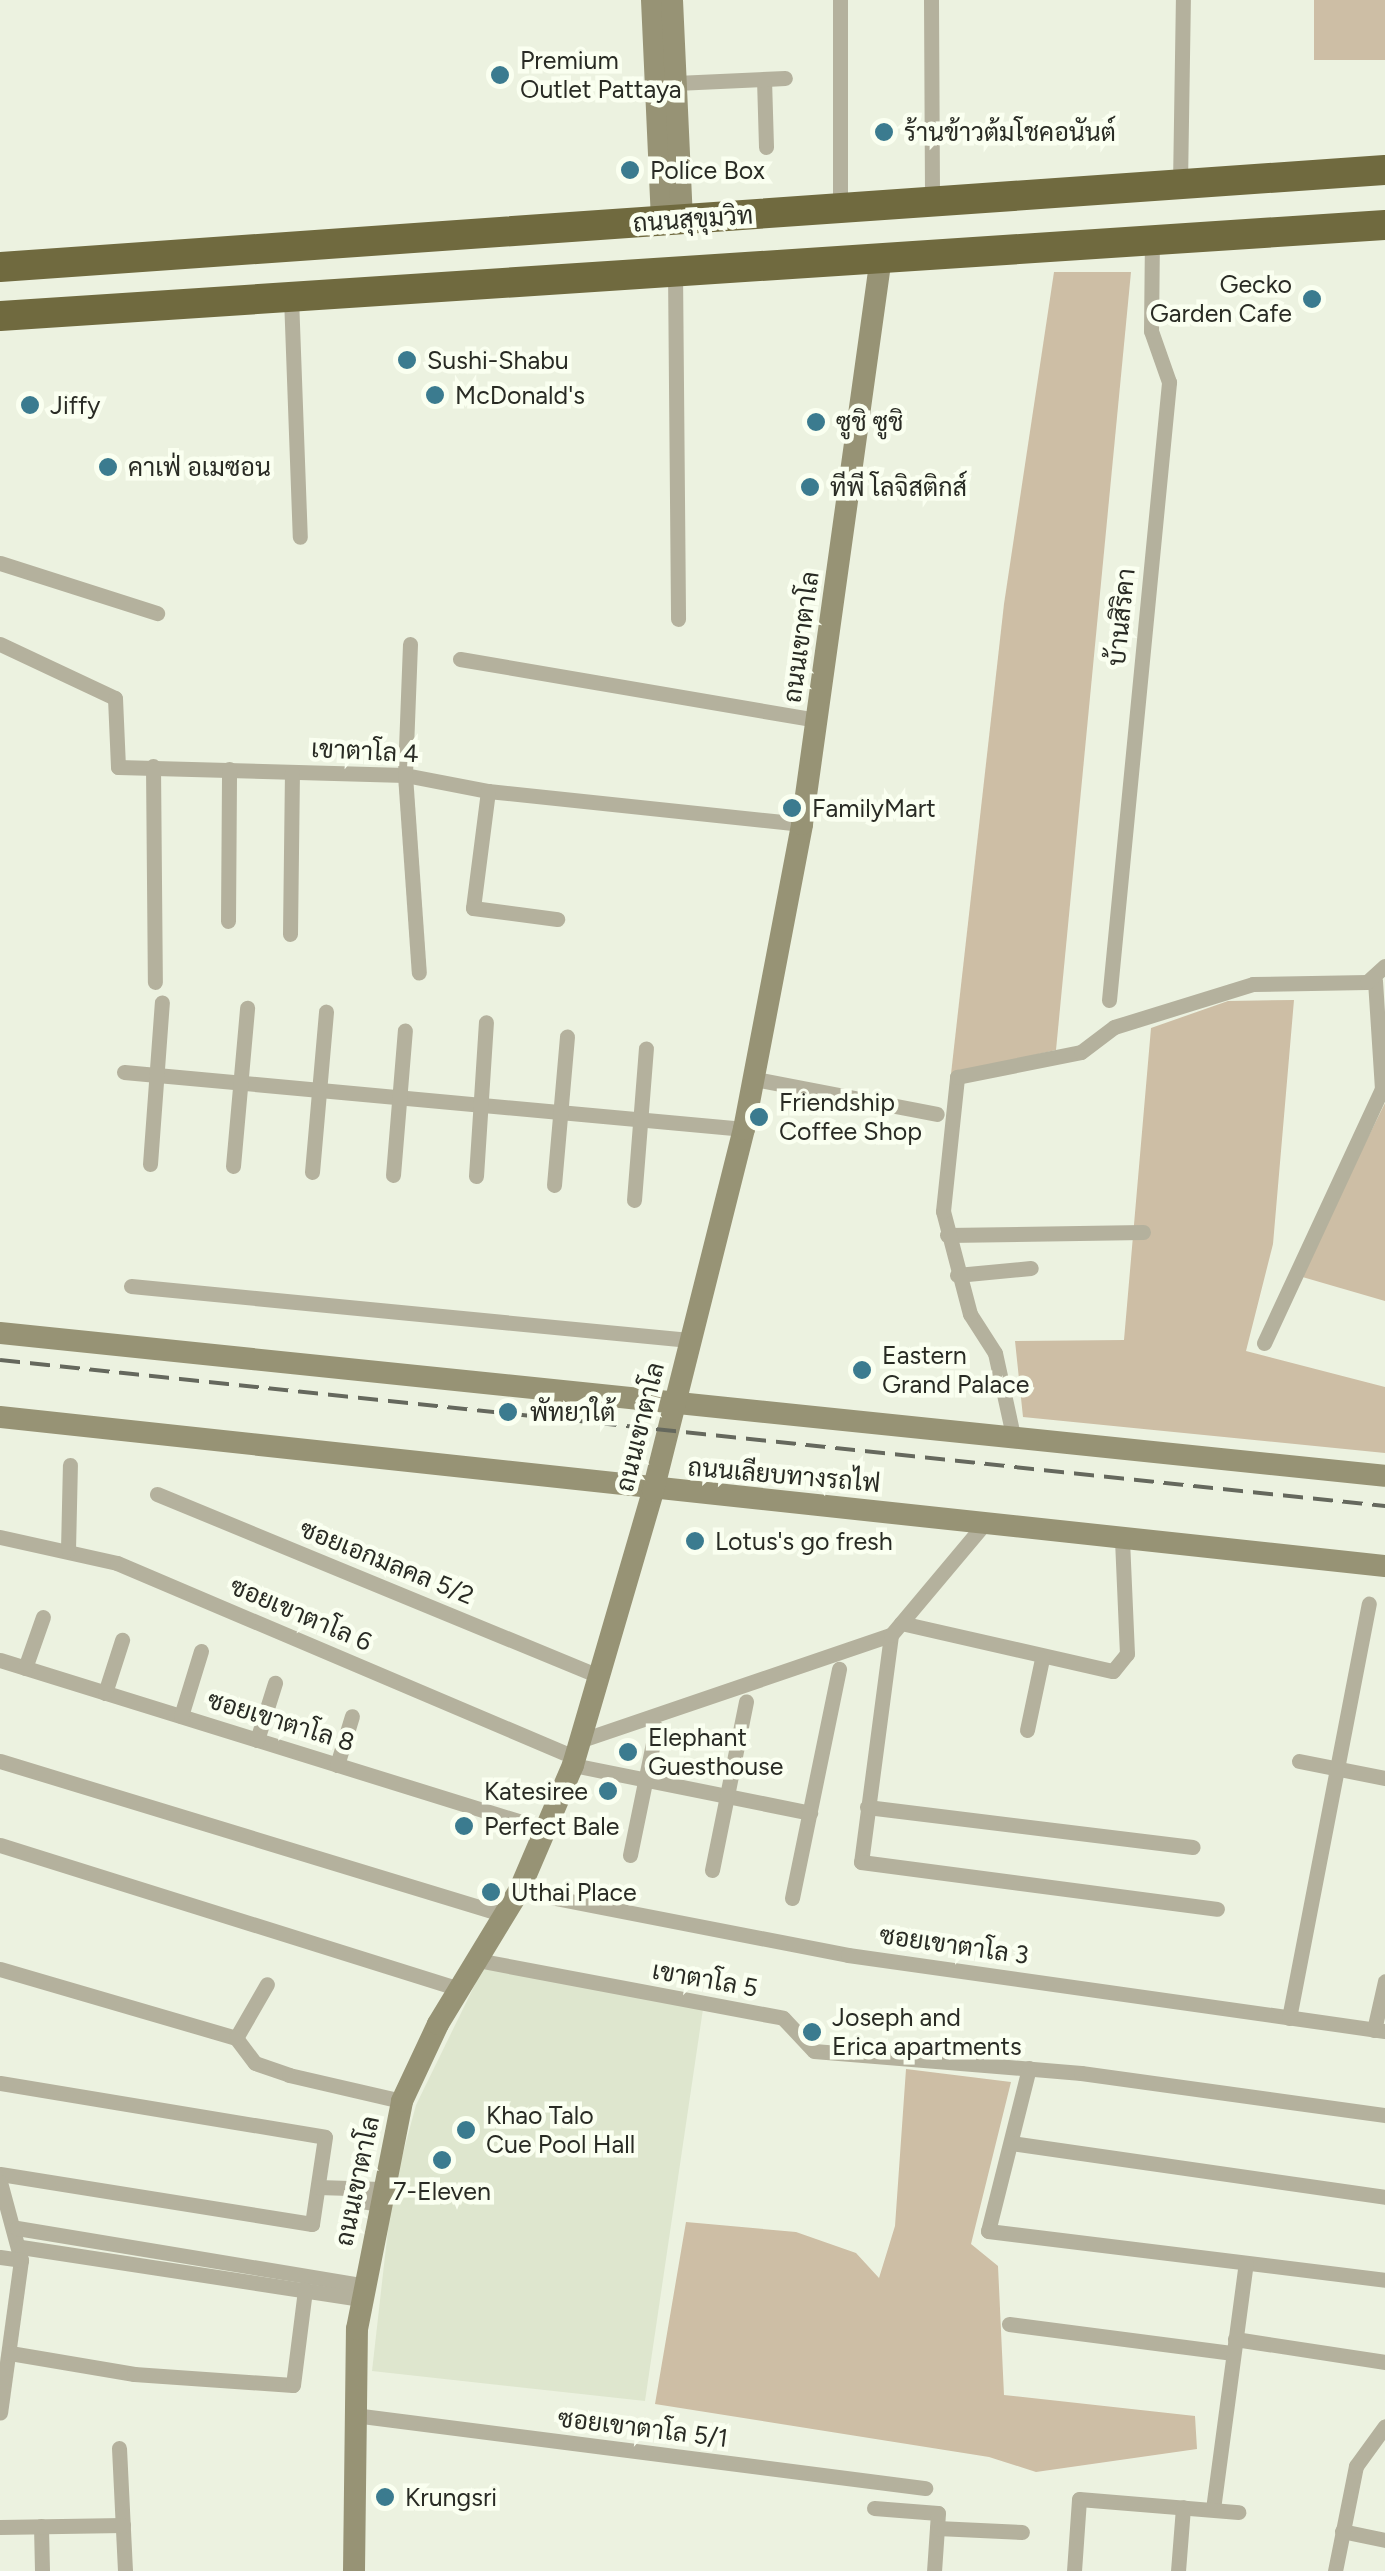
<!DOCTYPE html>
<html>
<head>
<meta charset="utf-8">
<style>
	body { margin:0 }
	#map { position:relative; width:1385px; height:2571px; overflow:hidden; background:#ecf2e0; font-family:Figtree,Sarabun,sans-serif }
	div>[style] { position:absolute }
	.built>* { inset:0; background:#dee6ce }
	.green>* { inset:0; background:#cdbea5; transform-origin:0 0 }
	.street>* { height:15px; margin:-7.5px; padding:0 7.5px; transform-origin:7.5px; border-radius:7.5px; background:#b4b19d }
	.secondary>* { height:22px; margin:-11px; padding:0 11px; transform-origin:11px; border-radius:11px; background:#979375 }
	.highway>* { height:30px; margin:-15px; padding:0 15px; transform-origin:15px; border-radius:15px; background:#706a3f }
	.rail>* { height:4px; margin-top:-2px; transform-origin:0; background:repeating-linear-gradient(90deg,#65685d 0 20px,transparent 0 30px) }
	.dots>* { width:28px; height:28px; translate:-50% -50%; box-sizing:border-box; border:5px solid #fafff0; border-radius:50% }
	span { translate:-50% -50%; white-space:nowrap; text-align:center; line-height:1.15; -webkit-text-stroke:9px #fafff0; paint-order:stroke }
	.poi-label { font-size:25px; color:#292b24 }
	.left { translate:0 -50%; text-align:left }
	.right { translate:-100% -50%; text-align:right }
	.street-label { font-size:25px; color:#292b24 }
</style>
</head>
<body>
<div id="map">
	<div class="built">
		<i style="clip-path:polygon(483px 1968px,703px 2009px,645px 2401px,372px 2371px,392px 2194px,416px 2105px)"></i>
	</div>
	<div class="green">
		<i style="left:1314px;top:0;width:71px;height:60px"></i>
		<i style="clip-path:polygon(1054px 272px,1131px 272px,1056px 1050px,951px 1074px,1004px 604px)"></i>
		<i style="clip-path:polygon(1294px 1000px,1273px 1244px,1246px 1351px,1385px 1387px,1385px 1453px,1023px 1417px,1015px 1341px,1124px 1340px,1151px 1028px,1228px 1001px)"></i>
		<i style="clip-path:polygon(1385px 1103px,1385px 1301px,1299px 1276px)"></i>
		<i style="clip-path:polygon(906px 2069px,1011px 2082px,971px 2244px,998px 2266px,1004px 2395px,1195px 2416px,1197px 2449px,1036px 2472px,989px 2457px,655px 2404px,686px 2222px,796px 2232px,856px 2253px,879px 2278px,895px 2226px)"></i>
	</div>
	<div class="street">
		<i style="left:840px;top:0;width:209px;rotate:90deg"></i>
		<i style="left:931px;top:0;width:202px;rotate:89.7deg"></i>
		<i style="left:764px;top:79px;width:68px;rotate:88.3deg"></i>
		<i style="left:676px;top:83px;width:109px;rotate:-2.6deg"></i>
		<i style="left:1180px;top:184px;width:184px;rotate:-89.1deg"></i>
		<i style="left:675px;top:270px;width:349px;rotate:89.5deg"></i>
		<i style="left:291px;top:297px;width:240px;rotate:87.9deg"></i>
		<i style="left:0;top:563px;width:165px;rotate:17.7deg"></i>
		<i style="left:0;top:644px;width:127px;rotate:25.2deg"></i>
		<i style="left:115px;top:698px;width:69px;rotate:87.5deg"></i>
		<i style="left:118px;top:767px;width:287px;rotate:1.6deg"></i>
		<i style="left:405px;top:775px;width:85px;rotate:10.9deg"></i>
		<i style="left:488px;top:791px;width:316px;rotate:6deg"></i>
		<i style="left:410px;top:644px;width:131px;rotate:92.2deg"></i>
		<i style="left:405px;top:775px;width:198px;rotate:86deg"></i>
		<i style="left:460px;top:659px;width:363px;rotate:9.7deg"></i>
		<i style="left:153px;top:766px;width:216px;rotate:89.5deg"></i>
		<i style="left:488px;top:791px;width:118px;rotate:97.3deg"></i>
		<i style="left:473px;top:908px;width:85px;rotate:7.5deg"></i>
		<i style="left:228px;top:921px;width:152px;rotate:-89.6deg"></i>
		<i style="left:290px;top:934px;width:162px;rotate:-89.3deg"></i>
		<i style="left:1109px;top:1000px;width:621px;rotate:-84.45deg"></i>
		<i style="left:1169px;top:382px;width:54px;rotate:-109.4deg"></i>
		<i style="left:1151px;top:331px;width:90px;rotate:-89.4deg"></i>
		<i style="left:124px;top:1072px;width:623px;rotate:5.25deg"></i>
		<i style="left:755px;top:1079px;width:185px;rotate:10.9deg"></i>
		<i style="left:150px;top:1164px;width:162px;rotate:-85.8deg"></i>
		<i style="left:233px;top:1166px;width:159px;rotate:-84.9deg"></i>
		<i style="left:312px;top:1172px;width:161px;rotate:-85deg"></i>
		<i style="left:393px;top:1175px;width:145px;rotate:-85.3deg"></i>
		<i style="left:476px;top:1176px;width:154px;rotate:-86.3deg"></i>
		<i style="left:554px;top:1185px;width:149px;rotate:-85deg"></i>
		<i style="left:634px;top:1200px;width:152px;rotate:-85.5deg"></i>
		<i style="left:947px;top:1235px;width:196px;rotate:-0.9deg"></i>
		<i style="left:957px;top:1275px;width:74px;rotate:-5.4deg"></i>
		<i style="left:131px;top:1286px;width:561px;rotate:5.53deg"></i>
		<i style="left:1264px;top:1343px;width:280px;rotate:-65.1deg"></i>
		<i style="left:1382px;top:1089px;width:109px;rotate:-93.7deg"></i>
		<i style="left:1014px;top:1440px;width:89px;rotate:-102.3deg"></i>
		<i style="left:995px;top:1353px;width:46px;rotate:-122.7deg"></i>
		<i style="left:970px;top:1314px;width:106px;rotate:-104.7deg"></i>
		<i style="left:943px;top:1211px;width:135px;rotate:-84deg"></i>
		<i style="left:957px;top:1077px;width:126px;rotate:-11.4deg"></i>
		<i style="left:1081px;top:1052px;width:41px;rotate:-37.1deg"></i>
		<i style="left:1114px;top:1027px;width:145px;rotate:-17.2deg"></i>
		<i style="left:1253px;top:984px;width:114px;rotate:-1deg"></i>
		<i style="left:1367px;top:982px;width:24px;rotate:-42deg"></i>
		<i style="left:157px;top:1494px;width:478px;rotate:22.4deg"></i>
		<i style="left:0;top:1537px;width:120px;rotate:12.5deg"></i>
		<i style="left:117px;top:1563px;width:499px;rotate:23deg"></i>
		<i style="left:68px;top:1550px;width:85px;rotate:-88.7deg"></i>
		<i style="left:901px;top:1623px;width:217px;rotate:12.8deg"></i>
		<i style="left:1113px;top:1671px;width:22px;rotate:-51deg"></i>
		<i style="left:1127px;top:1654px;width:116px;rotate:-92.5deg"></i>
		<i style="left:891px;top:1635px;width:229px;rotate:97.5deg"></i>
		<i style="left:861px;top:1862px;width:359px;rotate:7.5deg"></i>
		<i style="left:0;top:1660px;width:573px;rotate:17.26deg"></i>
		<i style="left:25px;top:1668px;width:54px;rotate:-70.6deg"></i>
		<i style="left:105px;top:1693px;width:56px;rotate:-72.2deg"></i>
		<i style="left:181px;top:1716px;width:68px;rotate:-72.9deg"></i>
		<i style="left:1027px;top:1730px;width:73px;rotate:-78.1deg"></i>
		<i style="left:257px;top:1740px;width:60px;rotate:-72.5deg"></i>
		<i style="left:582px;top:1740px;width:326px;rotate:-18.8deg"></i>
		<i style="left:891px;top:1635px;width:146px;rotate:-50deg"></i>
		<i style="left:0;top:1761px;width:528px;rotate:16.96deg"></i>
		<i style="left:1299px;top:1761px;width:88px;rotate:11.2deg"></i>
		<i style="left:337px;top:1765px;width:51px;rotate:-73deg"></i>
		<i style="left:573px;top:1765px;width:242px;rotate:11.4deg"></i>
		<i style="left:867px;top:1807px;width:328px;rotate:7deg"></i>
		<i style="left:0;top:1845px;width:482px;rotate:17.4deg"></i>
		<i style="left:630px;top:1855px;width:130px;rotate:-78.4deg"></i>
		<i style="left:712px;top:1870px;width:172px;rotate:-78.6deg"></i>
		<i style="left:519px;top:1891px;width:335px;rotate:11deg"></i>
		<i style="left:848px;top:1955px;width:542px;rotate:8.06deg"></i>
		<i style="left:792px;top:1898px;width:234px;rotate:-78.4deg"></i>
		<i style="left:477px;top:1960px;width:311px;rotate:10.7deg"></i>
		<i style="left:783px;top:2018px;width:45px;rotate:46.8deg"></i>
		<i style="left:814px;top:2051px;width:268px;rotate:4.7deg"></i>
		<i style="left:1081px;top:2073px;width:307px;rotate:7.9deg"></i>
		<i style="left:0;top:1969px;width:246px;rotate:16.3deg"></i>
		<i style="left:236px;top:2038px;width:31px;rotate:53deg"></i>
		<i style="left:255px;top:2063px;width:36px;rotate:19deg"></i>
		<i style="left:289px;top:2075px;width:116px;rotate:13deg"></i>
		<i style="left:1289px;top:2018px;width:422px;rotate:-79.1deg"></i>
		<i style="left:1374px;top:2030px;width:50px;rotate:-77.3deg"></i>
		<i style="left:236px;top:2038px;width:62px;rotate:-60.1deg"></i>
		<i style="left:1029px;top:2068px;width:168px;rotate:104.1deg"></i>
		<i style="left:988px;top:2231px;width:400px;rotate:7deg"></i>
		<i style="left:0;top:2083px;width:329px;rotate:9.4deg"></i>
		<i style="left:325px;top:2137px;width:88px;rotate:98.5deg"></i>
		<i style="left:312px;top:2224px;width:316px;rotate:-170.9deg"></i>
		<i style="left:1011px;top:2143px;width:378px;rotate:8.2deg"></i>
		<i style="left:0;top:2182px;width:81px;rotate:74.9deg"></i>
		<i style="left:21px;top:2260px;width:154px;rotate:97.8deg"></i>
		<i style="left:318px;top:2187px;width:63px;rotate:1.8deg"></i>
		<i style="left:348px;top:2190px;width:12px;rotate:55deg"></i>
		<i style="left:355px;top:2200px;width:24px;rotate:9deg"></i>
		<i style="left:17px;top:2228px;width:351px;rotate:9.4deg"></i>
		<i style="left:21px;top:2247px;width:344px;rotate:8.7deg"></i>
		<i style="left:0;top:2257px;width:21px;rotate:8deg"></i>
		<i style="left:1009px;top:2324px;width:226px;rotate:7.4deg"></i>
		<i style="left:1235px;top:2339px;width:152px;rotate:8.7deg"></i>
		<i style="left:10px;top:2353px;width:126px;rotate:9.6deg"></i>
		<i style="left:134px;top:2374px;width:159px;rotate:4deg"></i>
		<i style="left:293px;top:2385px;width:96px;rotate:-82.8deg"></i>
		<i style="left:354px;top:2415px;width:576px;rotate:7.29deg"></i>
		<i style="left:119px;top:2448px;width:123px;rotate:87.2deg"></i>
		<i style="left:874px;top:2508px;width:64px;rotate:4.5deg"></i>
		<i style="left:938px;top:2513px;width:58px;rotate:93.9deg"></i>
		<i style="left:1213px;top:2509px;width:248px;rotate:-82.4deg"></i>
		<i style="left:41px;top:2526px;width:45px;rotate:88.7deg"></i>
		<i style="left:0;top:2527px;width:123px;rotate:-0.9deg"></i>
		<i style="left:937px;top:2528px;width:85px;rotate:2.7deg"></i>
		<i style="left:1342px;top:2531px;width:44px;rotate:11.8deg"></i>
		<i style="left:1074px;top:2571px;width:72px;rotate:-86deg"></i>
		<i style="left:1079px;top:2499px;width:160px;rotate:4.7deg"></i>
		<i style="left:1178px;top:2571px;width:64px;rotate:-85.5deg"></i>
		<i style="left:1335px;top:2571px;width:107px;rotate:-78.7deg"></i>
		<i style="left:1356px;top:2466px;width:49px;rotate:-54.1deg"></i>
	</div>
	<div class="secondary">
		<i style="left:652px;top:0;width:221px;rotate:87.4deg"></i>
		<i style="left:672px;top:0;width:220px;rotate:87.4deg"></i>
		<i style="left:0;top:1333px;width:1392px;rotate:5.89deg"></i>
		<i style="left:0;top:1417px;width:1393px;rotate:6.14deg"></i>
		<i style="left:354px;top:2571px;width:242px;rotate:-89.3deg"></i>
		<i style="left:357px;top:2329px;width:232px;rotate:-78.8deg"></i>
		<i style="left:402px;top:2101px;width:85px;rotate:-64.9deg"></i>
		<i style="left:438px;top:2024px;width:156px;rotate:-58.7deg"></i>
		<i style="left:519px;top:1891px;width:137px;rotate:-66.8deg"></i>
		<i style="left:573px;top:1765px;width:285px;rotate:-73.7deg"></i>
		<i style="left:653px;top:1491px;width:373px;rotate:-75.9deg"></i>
		<i style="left:744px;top:1129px;width:310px;rotate:-79.2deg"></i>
		<i style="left:802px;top:824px;width:572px;rotate:-82.07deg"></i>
	</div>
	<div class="highway">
		<i style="left:0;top:267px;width:1388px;rotate:-4.01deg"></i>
		<i style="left:0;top:316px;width:1388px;rotate:-3.76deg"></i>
	</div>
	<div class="rail">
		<i style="left:0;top:1360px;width:1393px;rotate:6.02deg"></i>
	</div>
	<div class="dots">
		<i style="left:500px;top:75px;background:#3b7b8f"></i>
		<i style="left:884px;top:132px;background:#3b7b8f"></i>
		<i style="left:630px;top:170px;background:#3b7b8f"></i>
		<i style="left:1312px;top:299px;background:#3b7b8f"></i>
		<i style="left:407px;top:360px;background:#3b7b8f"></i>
		<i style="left:435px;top:395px;background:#3b7b8f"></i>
		<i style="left:30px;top:405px;background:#3b7b8f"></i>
		<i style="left:816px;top:422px;background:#3b7b8f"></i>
		<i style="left:108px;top:467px;background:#3b7b8f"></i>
		<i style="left:810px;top:487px;background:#3b7b8f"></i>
		<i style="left:792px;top:808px;background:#3b7b8f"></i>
		<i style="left:759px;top:1117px;background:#3b7b8f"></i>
		<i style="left:862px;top:1370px;background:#3b7b8f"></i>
		<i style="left:508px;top:1412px;background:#3b7b8f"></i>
		<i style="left:695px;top:1541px;background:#3b7b8f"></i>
		<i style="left:628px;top:1752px;background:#3b7b8f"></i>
		<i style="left:608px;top:1791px;background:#3b7b8f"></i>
		<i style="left:464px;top:1826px;background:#3b7b8f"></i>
		<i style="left:491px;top:1892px;background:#3b7b8f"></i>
		<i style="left:812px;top:2032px;background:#3b7b8f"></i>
		<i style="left:466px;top:2130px;background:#3b7b8f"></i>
		<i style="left:442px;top:2160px;background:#3b7b8f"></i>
		<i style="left:385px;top:2497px;background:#3b7b8f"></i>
	</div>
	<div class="poi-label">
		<span class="left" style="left:520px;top:75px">Premium<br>Outlet Pattaya</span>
		<span class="left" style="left:904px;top:132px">ร้านข้าวต้มโชคอนันต์</span>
		<span class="left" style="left:650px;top:170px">Police Box</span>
		<span class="right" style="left:1292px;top:299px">Gecko<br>Garden Cafe</span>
		<span class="left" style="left:427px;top:360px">Sushi-Shabu</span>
		<span class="left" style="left:455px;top:395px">McDonald's</span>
		<span class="left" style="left:50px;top:405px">Jiffy</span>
		<span class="left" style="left:836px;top:422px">ซูชิ ซูชิ</span>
		<span class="left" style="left:128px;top:467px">คาเฟ่ อเมซอน</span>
		<span class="left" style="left:830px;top:487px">ทีพี โลจิสติกส์</span>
		<span class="left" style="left:812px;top:808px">FamilyMart</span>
		<span class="left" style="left:779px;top:1117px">Friendship<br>Coffee Shop</span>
		<span class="left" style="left:882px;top:1370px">Eastern<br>Grand Palace</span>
		<span class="left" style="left:530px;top:1412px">พัทยาใต้</span>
		<span class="left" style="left:715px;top:1541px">Lotus's go fresh</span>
		<span class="left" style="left:648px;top:1752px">Elephant<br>Guesthouse</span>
		<span class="right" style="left:588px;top:1791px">Katesiree</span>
		<span class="left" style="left:484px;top:1826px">Perfect Bale</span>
		<span class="left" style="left:511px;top:1892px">Uthai Place</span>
		<span class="left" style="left:832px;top:2032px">Joseph and<br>Erica apartments</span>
		<span class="left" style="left:486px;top:2130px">Khao Talo<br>Cue Pool Hall</span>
		<span style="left:442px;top:2191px">7-Eleven</span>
		<span class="left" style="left:405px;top:2497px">Krungsri</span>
	</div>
	<div class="street-label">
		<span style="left:693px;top:219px;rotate:-4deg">ถนนสุขุมวิท</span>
		<span style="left:1121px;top:617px;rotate:-84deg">บ้านสิริคา</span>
		<span style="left:801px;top:637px;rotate:-82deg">ถนนเขาตาโล</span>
		<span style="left:365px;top:751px;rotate:3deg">เขาตาโล 4</span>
		<span style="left:640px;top:1427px;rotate:-76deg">ถนนเขาตาโล</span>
		<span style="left:784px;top:1475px;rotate:5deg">ถนนเลียบทางรถไฟ</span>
		<span style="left:387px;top:1562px;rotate:22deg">ซอยเอกมลคล 5/2</span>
		<span style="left:301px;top:1614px;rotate:23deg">ซอยเขาตาโล 6</span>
		<span style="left:281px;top:1721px;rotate:17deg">ซอยเขาตาโล 8</span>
		<span style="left:954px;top:1945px;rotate:8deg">ซอยเขาตาโล 3</span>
		<span style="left:705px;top:1979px;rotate:10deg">เขาตาโล 5</span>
		<span style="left:357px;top:2181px;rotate:-78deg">ถนนเขาตาโล</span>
		<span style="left:643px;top:2428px;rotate:7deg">ซอยเขาตาโล 5/1</span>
	</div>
</div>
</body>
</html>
